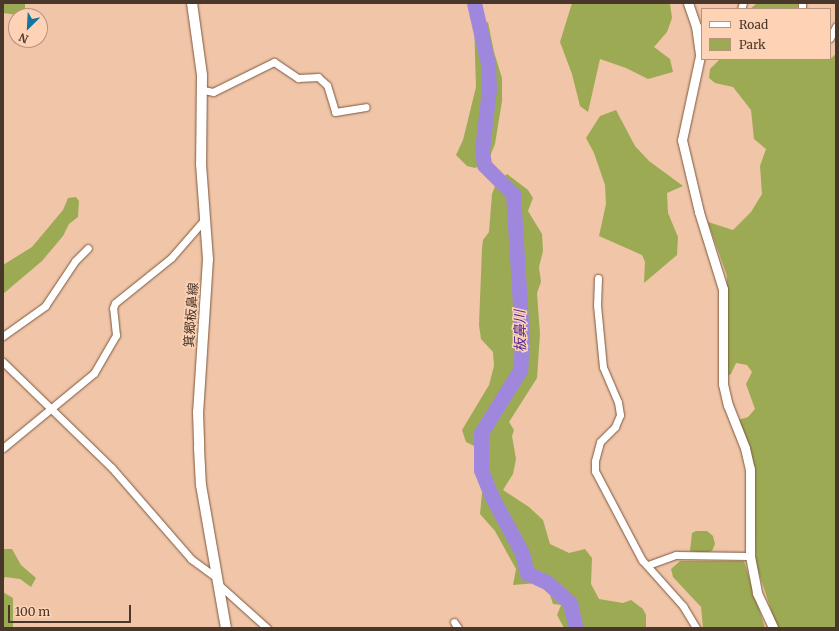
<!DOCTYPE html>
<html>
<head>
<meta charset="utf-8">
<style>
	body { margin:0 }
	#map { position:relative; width:839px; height:631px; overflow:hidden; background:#f0c5a8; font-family:Merriweather,"Noto Sans JP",serif }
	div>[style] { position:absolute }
	.green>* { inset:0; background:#9daa54 }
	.river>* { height:15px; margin:-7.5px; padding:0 7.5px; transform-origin:7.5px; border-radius:7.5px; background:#a087de }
	.roads { filter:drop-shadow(0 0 1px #7c573d) drop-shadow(0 0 1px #7c573d) }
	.minor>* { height:7px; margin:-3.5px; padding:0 3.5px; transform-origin:3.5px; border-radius:3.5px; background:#fff }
	.tertiary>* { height:9px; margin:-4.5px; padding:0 4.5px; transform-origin:4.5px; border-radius:4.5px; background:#fff }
	.secondary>* { height:10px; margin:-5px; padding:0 5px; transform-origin:5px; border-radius:5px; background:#fff }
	span { translate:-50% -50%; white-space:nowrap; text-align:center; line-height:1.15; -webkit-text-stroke:3px #fdd2b5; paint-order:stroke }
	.street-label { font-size:13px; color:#49372c }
	.water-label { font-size:14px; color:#512a90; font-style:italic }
	.frame { position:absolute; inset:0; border:4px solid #49372c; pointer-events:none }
	.legend { position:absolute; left:701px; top:8px; width:130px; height:52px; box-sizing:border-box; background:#fdd2b5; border:1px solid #b5947e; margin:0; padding:5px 7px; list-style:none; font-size:12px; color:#49372c }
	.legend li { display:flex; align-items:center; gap:8px; height:20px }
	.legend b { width:20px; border:1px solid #b5947e }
	.north { position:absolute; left:8px; top:8px; width:40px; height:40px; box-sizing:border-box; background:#fdd2b5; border:1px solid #b5947e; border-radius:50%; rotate:204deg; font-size:11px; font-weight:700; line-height:16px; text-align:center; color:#49372c }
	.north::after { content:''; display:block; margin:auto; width:14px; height:18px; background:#1374a1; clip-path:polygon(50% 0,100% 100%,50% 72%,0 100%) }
	.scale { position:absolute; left:8px; top:605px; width:123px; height:18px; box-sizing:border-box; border:2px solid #49372c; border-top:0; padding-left:5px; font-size:12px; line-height:14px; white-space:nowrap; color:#49372c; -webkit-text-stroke:3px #fdd2b5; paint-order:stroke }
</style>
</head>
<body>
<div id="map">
	<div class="green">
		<i style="clip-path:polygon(3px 3px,25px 3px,25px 16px,3px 13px)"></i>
		<i style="clip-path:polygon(572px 3px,670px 3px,672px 18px,667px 32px,654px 47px,670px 59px,673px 72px,648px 79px,626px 68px,600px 59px,588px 112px,580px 106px,572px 74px,560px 42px)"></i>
		<i style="clip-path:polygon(757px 3px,798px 3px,797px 9px,750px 9px)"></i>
		<i style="clip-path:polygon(474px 22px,488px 22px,494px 52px,502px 78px,502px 101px,495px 144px,488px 161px,475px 168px,467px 166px,456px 155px,463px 140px,476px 87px)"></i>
		<i style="clip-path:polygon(836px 54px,836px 628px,777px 628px,756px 564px,754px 480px,738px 420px,748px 417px,755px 409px,746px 384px,752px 372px,747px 365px,736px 363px,731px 374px,725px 377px,727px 276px,708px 222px,733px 230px,751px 212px,762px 194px,760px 166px,766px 149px,754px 139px,751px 110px,733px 87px,715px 83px,709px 78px,710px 69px,720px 59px,823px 60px,830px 59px)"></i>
		<i style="clip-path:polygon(616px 110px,635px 146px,649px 161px,683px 186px,667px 193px,668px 213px,678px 237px,677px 255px,644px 283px,645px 262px,642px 255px,599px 236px,606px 204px,605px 185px,594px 153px,586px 138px,600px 116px)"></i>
		<i style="clip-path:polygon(507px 174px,528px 190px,533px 198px,528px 211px,542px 234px,543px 251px,539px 267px,541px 282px,537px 293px,540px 334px,537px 378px,509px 422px,514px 430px,512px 436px,516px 459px,513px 474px,503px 490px,529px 507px,543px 520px,550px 544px,569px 553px,585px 549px,592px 558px,591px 584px,599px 599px,623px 603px,631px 600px,643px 609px,646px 615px,646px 628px,564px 628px,557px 615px,561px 605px,553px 604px,550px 595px,537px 583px,513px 585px,516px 569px,495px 531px,480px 514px,482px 493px,490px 482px,484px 451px,466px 442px,462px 430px,489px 385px,494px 366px,493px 352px,481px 339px,479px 325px,482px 248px,483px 240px,489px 232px,492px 194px,496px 184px)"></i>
		<i style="clip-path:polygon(76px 197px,79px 201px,78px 217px,69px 224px,63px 236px,42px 261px,3px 294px,3px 265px,32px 247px,63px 210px,68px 198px)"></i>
		<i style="clip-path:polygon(696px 531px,707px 531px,713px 536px,715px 544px,712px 551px,703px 553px,690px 551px,692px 533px)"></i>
		<i style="clip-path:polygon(3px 549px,12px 549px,21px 565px,36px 578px,31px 587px,20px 579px,5px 577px,3px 581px)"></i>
		<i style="clip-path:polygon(680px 561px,744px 561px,765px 628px,703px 628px,701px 607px,673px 577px,671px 569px)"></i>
		<i style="clip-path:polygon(3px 592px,13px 598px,13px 628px,3px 628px)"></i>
	</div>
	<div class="river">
		<i style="left:474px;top:3px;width:63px;rotate:77.1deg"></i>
		<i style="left:488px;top:64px;width:25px;rotate:88deg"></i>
		<i style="left:489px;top:89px;width:61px;rotate:96.5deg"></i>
		<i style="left:482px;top:150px;width:15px;rotate:82deg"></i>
		<i style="left:484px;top:165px;width:41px;rotate:45deg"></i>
		<i style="left:513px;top:194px;width:143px;rotate:86.4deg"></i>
		<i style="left:522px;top:337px;width:33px;rotate:93deg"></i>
		<i style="left:520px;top:370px;width:74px;rotate:121.8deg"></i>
		<i style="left:481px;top:433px;width:37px;rotate:90deg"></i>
		<i style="left:481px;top:470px;width:29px;rotate:68deg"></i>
		<i style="left:492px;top:497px;width:64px;rotate:61.8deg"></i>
		<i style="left:522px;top:553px;width:21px;rotate:76deg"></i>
		<i style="left:527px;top:573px;width:23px;rotate:25deg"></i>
		<i style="left:548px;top:583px;width:30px;rotate:42deg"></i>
		<i style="left:570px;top:603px;width:26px;rotate:77deg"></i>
	</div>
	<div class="roads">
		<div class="minor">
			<i style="left:741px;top:9px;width:6px;rotate:-72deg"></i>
			<i style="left:802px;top:9px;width:6px;rotate:-90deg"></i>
			<i style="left:830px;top:38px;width:13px;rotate:-63deg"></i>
			<i style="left:203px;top:90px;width:10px;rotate:11deg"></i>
			<i style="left:213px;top:92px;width:68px;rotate:-26.2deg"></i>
			<i style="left:274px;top:62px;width:29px;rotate:34deg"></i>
			<i style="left:298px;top:78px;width:20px;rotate:-3deg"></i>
			<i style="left:318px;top:77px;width:12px;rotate:42deg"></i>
			<i style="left:327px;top:85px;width:28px;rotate:73deg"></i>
			<i style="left:335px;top:112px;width:31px;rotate:-9deg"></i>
			<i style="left:598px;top:278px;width:27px;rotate:92deg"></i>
			<i style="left:597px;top:305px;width:62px;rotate:84.5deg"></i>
			<i style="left:603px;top:367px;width:38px;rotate:67deg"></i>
			<i style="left:618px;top:402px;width:13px;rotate:81deg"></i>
			<i style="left:620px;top:415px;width:13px;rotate:113deg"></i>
			<i style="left:615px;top:427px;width:21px;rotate:135deg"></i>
			<i style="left:600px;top:442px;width:20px;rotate:105deg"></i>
			<i style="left:595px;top:461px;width:10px;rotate:90deg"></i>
			<i style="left:595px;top:471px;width:101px;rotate:62.2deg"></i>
			<i style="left:642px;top:560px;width:62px;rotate:48.3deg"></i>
			<i style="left:683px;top:606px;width:26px;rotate:59deg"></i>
			<i style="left:3px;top:336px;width:52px;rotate:-35.5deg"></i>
			<i style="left:45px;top:306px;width:54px;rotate:-56.3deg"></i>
			<i style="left:75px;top:261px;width:18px;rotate:-45deg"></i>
			<i style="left:3px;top:362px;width:152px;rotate:44.2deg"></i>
			<i style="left:112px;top:468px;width:121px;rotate:49deg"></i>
			<i style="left:191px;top:559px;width:32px;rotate:36deg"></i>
			<i style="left:3px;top:448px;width:118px;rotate:-39.5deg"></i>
			<i style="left:94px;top:373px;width:44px;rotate:-59.9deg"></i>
			<i style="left:116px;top:335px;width:27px;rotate:-96deg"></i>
			<i style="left:113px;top:308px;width:5px;rotate:-68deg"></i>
			<i style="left:115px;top:303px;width:72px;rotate:-38.8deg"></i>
			<i style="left:171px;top:258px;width:50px;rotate:-49deg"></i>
			<i style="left:648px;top:565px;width:30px;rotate:-20deg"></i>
			<i style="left:676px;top:555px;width:74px;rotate:0.8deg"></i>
			<i style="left:218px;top:584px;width:66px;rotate:41.9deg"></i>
			<i style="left:454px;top:622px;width:7px;rotate:56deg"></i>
		</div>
		<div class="tertiary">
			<i style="left:688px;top:3px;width:24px;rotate:71deg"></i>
			<i style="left:696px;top:26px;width:30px;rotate:82deg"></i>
			<i style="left:700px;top:56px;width:86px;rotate:102.1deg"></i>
			<i style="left:682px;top:140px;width:74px;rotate:76.7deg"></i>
			<i style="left:699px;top:212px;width:81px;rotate:72.7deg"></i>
			<i style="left:723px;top:289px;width:95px;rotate:90deg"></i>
			<i style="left:723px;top:384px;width:22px;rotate:77deg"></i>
			<i style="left:728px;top:405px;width:46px;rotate:68.4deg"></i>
			<i style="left:745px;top:448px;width:22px;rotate:77deg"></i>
			<i style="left:750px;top:469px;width:87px;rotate:90deg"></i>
			<i style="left:750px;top:556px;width:38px;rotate:79deg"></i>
			<i style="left:757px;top:593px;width:38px;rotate:65deg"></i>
		</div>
		<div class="secondary">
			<i style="left:192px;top:3px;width:73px;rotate:82.1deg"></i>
			<i style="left:202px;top:75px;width:89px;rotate:90.6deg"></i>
			<i style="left:201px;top:164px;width:95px;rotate:85.8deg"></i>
			<i style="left:208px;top:259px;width:153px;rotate:93.7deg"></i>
			<i style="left:198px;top:412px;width:36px;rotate:88deg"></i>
			<i style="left:199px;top:448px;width:37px;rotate:87deg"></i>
			<i style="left:201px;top:485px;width:145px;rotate:80.1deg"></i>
		</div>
	</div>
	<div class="street-label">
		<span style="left:192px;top:315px;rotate:-86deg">箕郷板鼻線</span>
	</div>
	<div class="water-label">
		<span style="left:520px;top:331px;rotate:-91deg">板鼻川</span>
	</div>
	<div class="frame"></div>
	<ul class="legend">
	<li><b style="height:5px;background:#fff"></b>Road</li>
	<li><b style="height:11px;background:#9daa54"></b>Park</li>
	</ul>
	<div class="north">N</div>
	<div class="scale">100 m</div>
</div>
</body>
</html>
